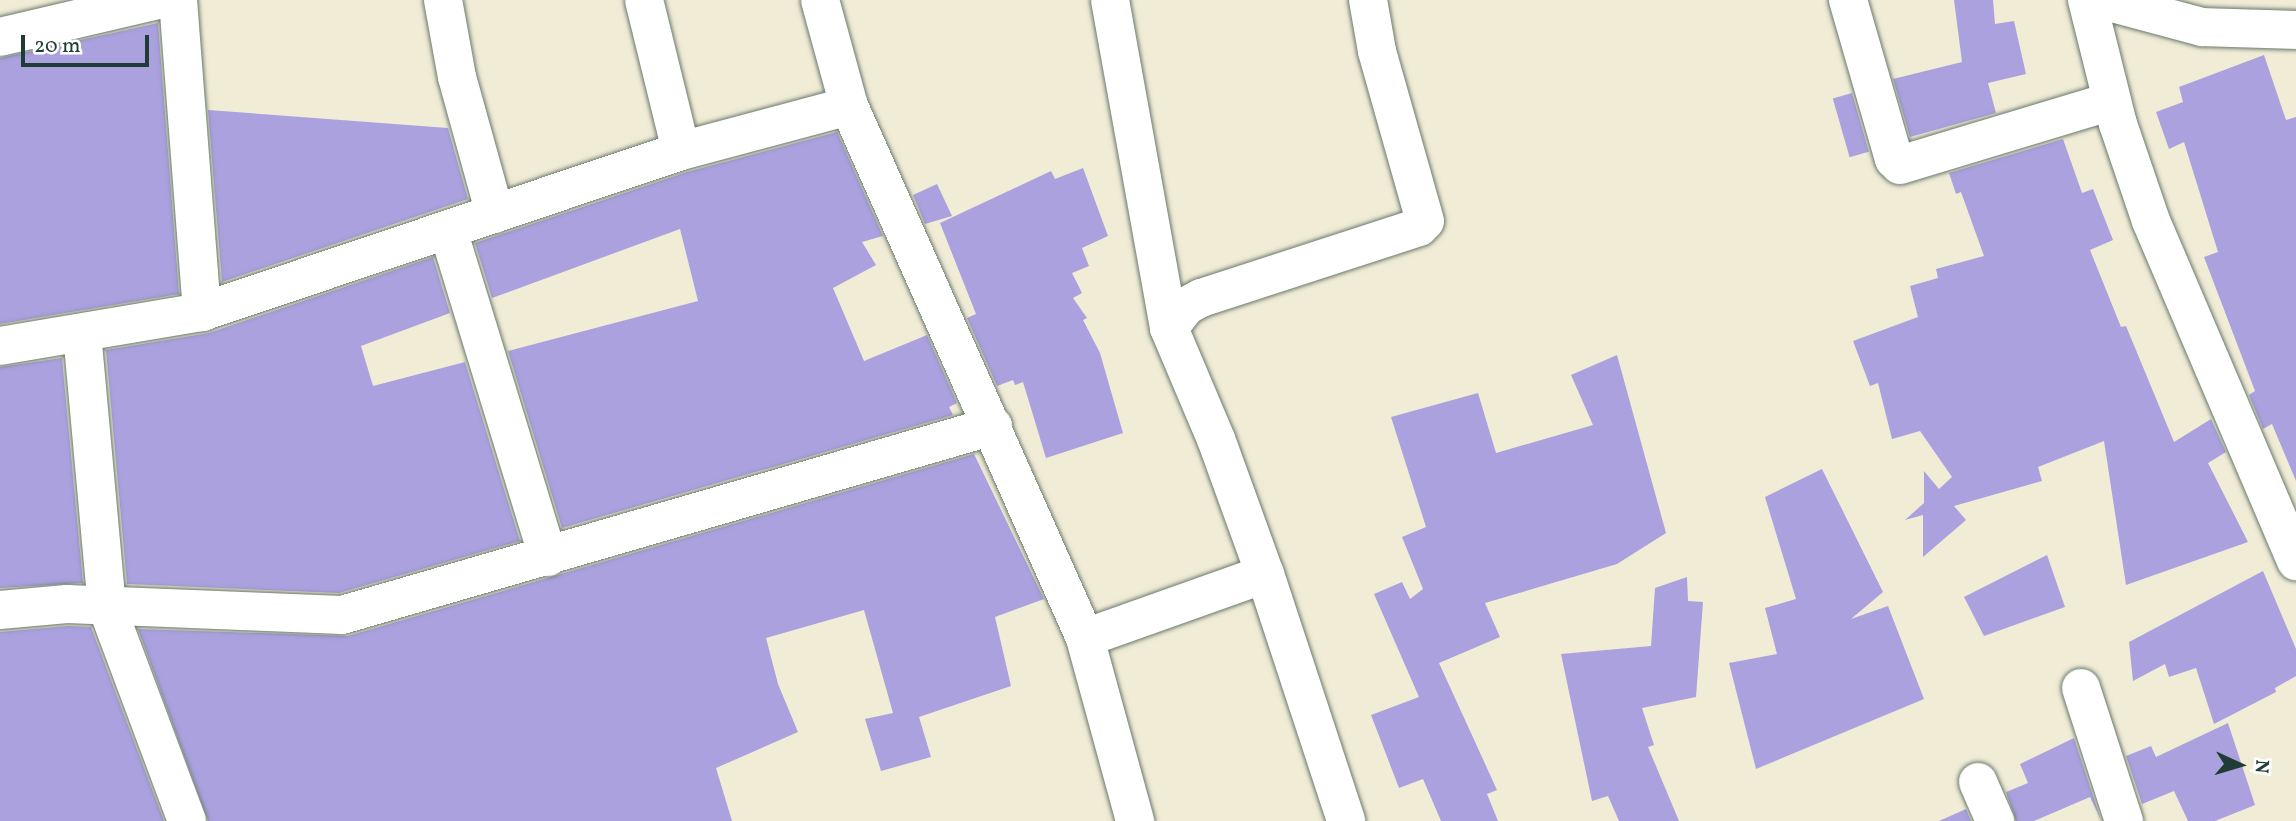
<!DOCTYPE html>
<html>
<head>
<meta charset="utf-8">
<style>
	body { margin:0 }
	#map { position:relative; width:2296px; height:821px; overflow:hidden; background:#f1ecd6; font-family:Vollkorn,serif }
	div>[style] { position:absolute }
	.building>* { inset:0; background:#aba1df; transform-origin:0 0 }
	.roads { filter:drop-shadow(0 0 2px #687a6d) drop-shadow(0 0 2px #687a6d) }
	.street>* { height:38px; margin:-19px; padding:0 19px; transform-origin:19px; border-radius:19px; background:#fff }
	span { translate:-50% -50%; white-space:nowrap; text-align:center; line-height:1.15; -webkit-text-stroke:5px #fff; paint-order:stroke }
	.north { position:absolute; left:2205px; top:730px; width:70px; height:70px; -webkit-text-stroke:5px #fff; paint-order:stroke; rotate:94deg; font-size:19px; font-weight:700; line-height:28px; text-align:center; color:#1f3d34 }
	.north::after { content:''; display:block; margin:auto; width:24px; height:32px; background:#1f3d34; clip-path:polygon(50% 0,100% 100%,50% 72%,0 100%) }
	.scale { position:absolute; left:21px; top:35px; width:128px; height:32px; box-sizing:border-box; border:4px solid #1f3d34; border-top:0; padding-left:9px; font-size:21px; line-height:24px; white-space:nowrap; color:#1f3d34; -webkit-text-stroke:5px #fff; paint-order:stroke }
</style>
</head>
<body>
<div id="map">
	<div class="building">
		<i style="clip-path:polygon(1954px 0,1993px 0,1995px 24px,2014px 21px,2026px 74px,1988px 83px,1996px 113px,1910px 137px,1893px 79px,1962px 62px)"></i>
		<i style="clip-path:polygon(158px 23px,179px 294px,0 324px,0 58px)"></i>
		<i style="clip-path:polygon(2264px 55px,2286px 120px,2296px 117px,2296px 481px,2272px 424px,2263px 429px,2249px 395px,2255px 391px,2204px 257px,2218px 252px,2184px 142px,2169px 149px,2156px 112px,2183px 102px,2179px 87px)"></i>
		<i style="left:1852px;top:93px;width:61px;height:20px;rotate:74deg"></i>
		<i style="clip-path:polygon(208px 110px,448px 128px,468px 199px,222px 282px)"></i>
		<i style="clip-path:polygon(837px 132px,883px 236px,862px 242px,876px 265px,833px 288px,864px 361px,927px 335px,957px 403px,949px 407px,953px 415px,562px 528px,508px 351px,698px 301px,680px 229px,492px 298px,475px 243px,687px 172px)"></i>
		<i style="clip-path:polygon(2063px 139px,2082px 193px,2093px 189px,2113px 240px,2090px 250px,2121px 327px,2126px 326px,2174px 442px,2211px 419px,2226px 452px,2208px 463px,2248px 542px,2126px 585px,2104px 441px,2038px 467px,2042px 481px,1954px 506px,1966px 520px,1923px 557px,1923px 515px,1905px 520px,1924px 503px,1924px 471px,1939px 489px,1952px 477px,1920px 431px,1892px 439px,1878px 383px,1870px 386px,1853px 341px,1918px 317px,1910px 286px,1938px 278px,1936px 269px,1984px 256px,1961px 192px,1956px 194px,1949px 173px)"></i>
		<i style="clip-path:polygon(1083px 168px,1108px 236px,1082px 248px,1089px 266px,1072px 273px,1082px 293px,1073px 298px,1087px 318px,1083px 320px,1100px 353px,1123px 433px,1046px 458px,1023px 382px,1015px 385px,1013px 380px,997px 386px,967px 318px,976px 314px,940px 223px,1051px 171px,1055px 179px)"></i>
		<i style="clip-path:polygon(937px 184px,952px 216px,925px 224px,913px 195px)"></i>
		<i style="clip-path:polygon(433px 257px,450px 313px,361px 346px,373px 386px,465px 362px,520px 541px,339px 593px,127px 584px,106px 350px,209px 333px)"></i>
		<i style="clip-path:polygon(1617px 355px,1666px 533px,1617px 564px,1485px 603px,1500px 637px,1439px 663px,1497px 790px,1487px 794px,1498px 821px,1441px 821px,1423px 779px,1399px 788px,1371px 715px,1419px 697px,1374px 594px,1402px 582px,1410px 599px,1423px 589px,1402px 537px,1426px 527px,1391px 417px,1478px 393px,1496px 453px,1593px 425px,1571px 375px)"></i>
		<i style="clip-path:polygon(62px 358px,83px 583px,0 588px,0 367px)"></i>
		<i style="clip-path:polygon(974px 454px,1044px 599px,995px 617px,1011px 686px,919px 717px,931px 757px,881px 771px,865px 719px,893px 713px,864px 610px,766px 638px,778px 684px,798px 732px,716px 768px,732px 821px,208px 821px,138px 629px,348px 636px)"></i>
		<i style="clip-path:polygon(1822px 469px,1883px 592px,1851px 619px,1888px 606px,1924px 699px,1756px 769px,1729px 663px,1777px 654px,1765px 608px,1796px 599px,1765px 497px)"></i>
		<i style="clip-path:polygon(2047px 555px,2065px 607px,1984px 636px,1964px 597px)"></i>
		<i style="clip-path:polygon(2263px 571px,2296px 649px,2296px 676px,2275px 688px,2276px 692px,2214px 724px,2196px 668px,2169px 677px,2165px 664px,2133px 681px,2129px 642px)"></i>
		<i style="clip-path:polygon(1687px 577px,1688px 601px,1703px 602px,1696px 697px,1642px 708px,1654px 745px,1648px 747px,1679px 821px,1619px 821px,1608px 796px,1592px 801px,1561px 654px,1651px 646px,1655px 588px)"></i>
		<i style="clip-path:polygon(68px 626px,91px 627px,164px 821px,0 821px,0 632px)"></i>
		<i style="clip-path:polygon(2228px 723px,2255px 805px,2215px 821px,2188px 821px,2174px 791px,2142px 804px,2126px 756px,2151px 746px,2156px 757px)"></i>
		<i style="clip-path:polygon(2074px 738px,2101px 820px,2090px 797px,2034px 821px,2016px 821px,2006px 792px,2028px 783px,2020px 764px)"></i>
		<i style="clip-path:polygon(1966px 809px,1971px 821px,1939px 821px)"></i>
	</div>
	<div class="roads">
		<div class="street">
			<i style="left:178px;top:0;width:313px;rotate:85.6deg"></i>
			<i style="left:443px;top:0;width:78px;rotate:79.7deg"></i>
			<i style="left:457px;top:77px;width:142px;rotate:74.5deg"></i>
			<i style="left:644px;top:0;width:155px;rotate:76.2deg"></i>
			<i style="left:820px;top:0;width:110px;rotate:74.7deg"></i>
			<i style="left:849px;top:106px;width:582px;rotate:66.08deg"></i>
			<i style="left:1085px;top:638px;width:190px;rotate:74.7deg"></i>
			<i style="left:1110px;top:0;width:333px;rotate:79.8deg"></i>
			<i style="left:1169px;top:328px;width:121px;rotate:67.1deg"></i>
			<i style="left:1216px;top:439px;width:144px;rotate:70.1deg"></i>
			<i style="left:1265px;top:574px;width:260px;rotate:71.8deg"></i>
			<i style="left:1848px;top:0;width:166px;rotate:73.9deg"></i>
			<i style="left:1894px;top:159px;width:8px;rotate:45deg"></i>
			<i style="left:1900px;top:165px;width:221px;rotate:-16.8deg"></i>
			<i style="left:2087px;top:0;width:128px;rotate:76deg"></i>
			<i style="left:2118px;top:124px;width:102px;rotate:71.2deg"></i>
			<i style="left:2151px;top:221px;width:370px;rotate:66.9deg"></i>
			<i style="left:2101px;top:0;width:105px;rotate:15deg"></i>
			<i style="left:2202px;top:27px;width:94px;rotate:1.8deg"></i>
			<i style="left:0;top:37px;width:162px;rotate:-13.2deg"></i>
			<i style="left:448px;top:230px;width:342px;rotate:73deg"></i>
			<i style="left:1169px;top:328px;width:28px;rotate:-52deg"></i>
			<i style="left:1186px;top:306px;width:17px;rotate:-28deg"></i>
			<i style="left:1201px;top:298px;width:229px;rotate:-18deg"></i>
			<i style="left:1419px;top:227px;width:8px;rotate:-45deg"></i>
			<i style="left:1425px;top:221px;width:177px;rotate:-105.8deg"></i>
			<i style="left:1377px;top:51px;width:52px;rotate:-100deg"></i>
			<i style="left:82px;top:333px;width:275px;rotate:84.8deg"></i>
			<i style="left:107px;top:607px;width:228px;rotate:69.5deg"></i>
			<i style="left:0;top:346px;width:205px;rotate:-9.6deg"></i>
			<i style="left:202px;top:312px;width:505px;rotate:-18.58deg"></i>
			<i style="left:681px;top:151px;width:174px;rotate:-15deg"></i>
			<i style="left:0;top:610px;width:67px;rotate:-5.1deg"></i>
			<i style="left:67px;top:604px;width:275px;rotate:2.3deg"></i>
			<i style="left:342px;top:615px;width:678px;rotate:-16.19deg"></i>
			<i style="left:1085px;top:638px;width:191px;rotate:-19.6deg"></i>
			<i style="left:2081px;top:688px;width:140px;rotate:72.1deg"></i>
			<i style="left:1978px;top:782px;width:43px;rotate:66.4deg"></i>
		</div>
	</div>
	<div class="north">N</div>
	<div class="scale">20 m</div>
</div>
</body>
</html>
